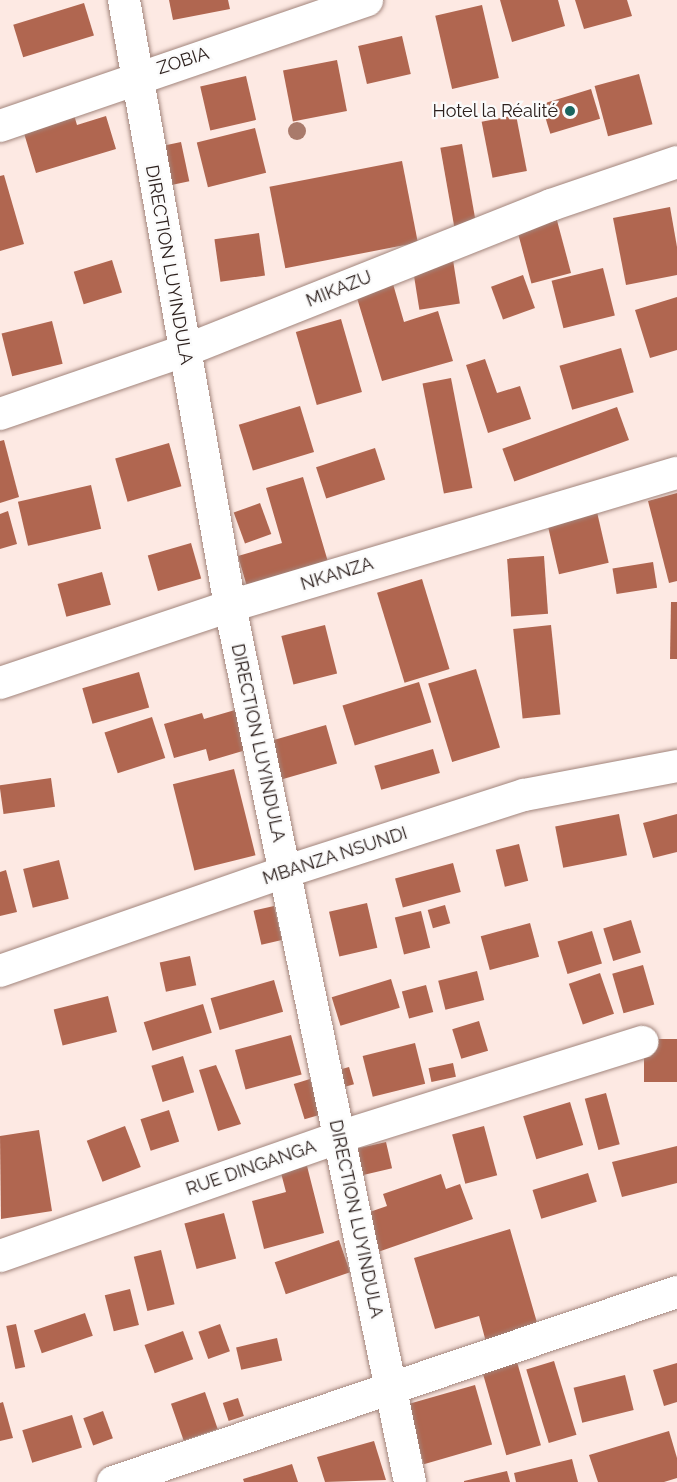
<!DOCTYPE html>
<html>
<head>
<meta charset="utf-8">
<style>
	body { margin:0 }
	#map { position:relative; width:677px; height:1482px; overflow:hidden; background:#fde9e3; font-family:Raleway,sans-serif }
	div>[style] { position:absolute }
	.building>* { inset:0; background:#b06650; transform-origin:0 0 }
	.roads { filter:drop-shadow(0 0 2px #a2857c) drop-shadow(0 0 2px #a2857c) }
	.minor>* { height:32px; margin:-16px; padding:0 16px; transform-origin:16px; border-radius:16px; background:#fff }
	.trees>* { width:18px; height:18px; margin:-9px; border-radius:50%; background:#a97a6b }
	.dots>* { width:16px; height:16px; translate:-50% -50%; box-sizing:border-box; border:3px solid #fbfbfb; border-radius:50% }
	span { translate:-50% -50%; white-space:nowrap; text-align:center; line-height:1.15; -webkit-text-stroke:4.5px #fbfbfb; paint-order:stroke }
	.street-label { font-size:18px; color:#2d211e }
	.poi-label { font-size:18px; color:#2d211e }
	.right { translate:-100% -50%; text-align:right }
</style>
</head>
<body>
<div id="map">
	<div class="building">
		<i style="clip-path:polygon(169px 0,228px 0,230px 9px,173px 20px)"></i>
		<i style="clip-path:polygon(500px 0,558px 0,565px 26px,512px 42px)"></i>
		<i style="clip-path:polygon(575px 0,627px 0,632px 16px,584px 29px)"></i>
		<i style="left:84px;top:3px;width:34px;height:74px;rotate:73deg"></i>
		<i style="left:482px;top:5px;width:75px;height:48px;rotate:77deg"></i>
		<i style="left:402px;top:36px;width:39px;height:45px;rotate:77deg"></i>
		<i style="left:337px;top:60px;width:52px;height:55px;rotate:79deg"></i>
		<i style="left:639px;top:74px;width:52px;height:46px;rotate:75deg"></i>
		<i style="left:246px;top:76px;width:45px;height:47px;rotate:77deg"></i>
		<i style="left:591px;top:89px;width:31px;height:52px;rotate:73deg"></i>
		<i style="clip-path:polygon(74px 115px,77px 125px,106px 116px,116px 149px,36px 173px,23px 130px)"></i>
		<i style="left:516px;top:115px;width:57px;height:35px;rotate:79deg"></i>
		<i style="left:255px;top:128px;width:46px;height:60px;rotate:76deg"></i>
		<i style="left:181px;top:142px;width:40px;height:17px;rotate:78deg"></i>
		<i style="left:462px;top:144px;width:80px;height:22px;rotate:80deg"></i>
		<i style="left:402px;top:161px;width:83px;height:135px;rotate:79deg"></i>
		<i style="clip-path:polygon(4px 175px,24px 244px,0 251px,0 176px)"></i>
		<i style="clip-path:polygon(670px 207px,677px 247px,677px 275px,626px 285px,613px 218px)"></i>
		<i style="left:555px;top:213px;width:62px;height:41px;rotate:75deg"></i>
		<i style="left:259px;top:233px;width:43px;height:45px;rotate:82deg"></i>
		<i style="left:112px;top:260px;width:34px;height:40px;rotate:73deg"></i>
		<i style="left:453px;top:260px;width:44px;height:41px;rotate:81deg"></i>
		<i style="left:603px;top:268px;width:49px;height:53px;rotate:76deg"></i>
		<i style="left:523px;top:275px;width:35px;height:34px;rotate:70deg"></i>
		<i style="clip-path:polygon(391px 277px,404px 322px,438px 311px,453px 361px,382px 381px,354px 288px)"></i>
		<i style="clip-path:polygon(677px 297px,677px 350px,650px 358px,635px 310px)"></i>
		<i style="left:341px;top:319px;width:76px;height:47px;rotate:74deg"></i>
		<i style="left:52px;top:321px;width:44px;height:52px;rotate:76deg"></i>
		<i style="left:621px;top:348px;width:46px;height:64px;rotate:74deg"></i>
		<i style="clip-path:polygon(485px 359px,497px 393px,520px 386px,531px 419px,488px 433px,466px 365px)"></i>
		<i style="left:451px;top:378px;width:112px;height:29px;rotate:79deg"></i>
		<i style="left:300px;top:406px;width:48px;height:64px;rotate:73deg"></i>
		<i style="left:617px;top:407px;width:35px;height:122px;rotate:70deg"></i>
		<i style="clip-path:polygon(4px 440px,19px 497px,0 503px,0 441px)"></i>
		<i style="left:169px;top:443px;width:45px;height:56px;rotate:74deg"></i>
		<i style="left:375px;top:448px;width:33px;height:62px;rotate:72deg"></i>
		<i style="clip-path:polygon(303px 477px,331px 572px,250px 597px,238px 556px,282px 543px,266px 488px)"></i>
		<i style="left:91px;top:485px;width:45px;height:75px;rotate:77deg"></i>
		<i style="clip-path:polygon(677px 493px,677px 581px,669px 583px,648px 501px)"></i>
		<i style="left:260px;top:503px;width:33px;height:28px;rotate:70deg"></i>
		<i style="clip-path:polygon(8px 511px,17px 544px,0 549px,0 514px)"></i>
		<i style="left:597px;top:512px;width:52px;height:51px;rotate:77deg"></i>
		<i style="left:191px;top:543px;width:37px;height:45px;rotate:74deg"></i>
		<i style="left:544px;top:556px;width:58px;height:37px;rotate:86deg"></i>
		<i style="left:653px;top:562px;width:26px;height:41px;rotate:81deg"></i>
		<i style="left:102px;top:572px;width:34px;height:46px;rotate:75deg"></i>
		<i style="left:422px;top:579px;width:94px;height:47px;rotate:73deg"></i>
		<i style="clip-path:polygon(671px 602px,677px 602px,677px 659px,670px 659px)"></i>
		<i style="left:325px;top:625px;width:50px;height:45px;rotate:76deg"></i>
		<i style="left:551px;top:625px;width:90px;height:38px;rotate:84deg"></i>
		<i style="left:476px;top:669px;width:82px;height:50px;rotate:73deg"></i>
		<i style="left:139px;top:672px;width:37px;height:59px;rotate:74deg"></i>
		<i style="left:419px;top:682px;width:42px;height:80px;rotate:73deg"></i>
		<i style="clip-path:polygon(235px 710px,246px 750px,209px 761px,206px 749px,174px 758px,164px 724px,202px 713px,204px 719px)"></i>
		<i style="left:152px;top:717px;width:43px;height:50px;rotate:72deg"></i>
		<i style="left:326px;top:725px;width:40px;height:66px;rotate:74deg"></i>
		<i style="left:433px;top:749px;width:25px;height:61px;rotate:74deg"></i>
		<i style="left:234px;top:769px;width:89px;height:63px;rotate:76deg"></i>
		<i style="left:51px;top:778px;width:29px;height:52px;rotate:82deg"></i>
		<i style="left:619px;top:814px;width:42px;height:65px;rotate:79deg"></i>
		<i style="clip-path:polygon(677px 814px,677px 852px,653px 858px,643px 823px)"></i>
		<i style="left:519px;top:844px;width:38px;height:24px;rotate:76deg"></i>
		<i style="left:59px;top:860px;width:40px;height:37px;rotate:76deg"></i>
		<i style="left:453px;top:863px;width:30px;height:60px;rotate:75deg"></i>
		<i style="clip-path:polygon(6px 870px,17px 912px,0 916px,0 872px)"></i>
		<i style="left:367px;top:903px;width:46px;height:39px;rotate:77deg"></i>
		<i style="left:445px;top:905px;width:19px;height:18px;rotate:74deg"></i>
		<i style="left:274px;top:906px;width:35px;height:21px;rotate:77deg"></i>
		<i style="left:421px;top:911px;width:38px;height:27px;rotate:76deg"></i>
		<i style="left:631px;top:920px;width:34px;height:29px;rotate:73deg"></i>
		<i style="left:530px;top:923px;width:35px;height:51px;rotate:75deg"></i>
		<i style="left:592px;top:931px;width:34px;height:36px;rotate:73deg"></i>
		<i style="left:190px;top:956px;width:30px;height:31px;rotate:78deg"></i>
		<i style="left:643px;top:965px;width:41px;height:32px;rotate:74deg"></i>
		<i style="left:477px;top:971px;width:30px;height:40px;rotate:76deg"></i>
		<i style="left:600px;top:973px;width:43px;height:33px;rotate:71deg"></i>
		<i style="left:391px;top:979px;width:30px;height:62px;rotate:73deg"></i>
		<i style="left:274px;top:980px;width:33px;height:66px;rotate:74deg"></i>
		<i style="left:426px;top:985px;width:28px;height:25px;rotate:75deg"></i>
		<i style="left:108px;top:996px;width:37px;height:56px;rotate:76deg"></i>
		<i style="left:203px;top:1004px;width:30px;height:62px;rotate:73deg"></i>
		<i style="left:479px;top:1021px;width:31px;height:28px;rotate:73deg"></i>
		<i style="left:291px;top:1035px;width:41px;height:58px;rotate:75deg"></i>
		<i style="left:677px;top:1039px;width:43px;height:33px;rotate:90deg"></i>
		<i style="left:415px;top:1043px;width:42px;height:54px;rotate:76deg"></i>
		<i style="left:183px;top:1056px;width:38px;height:33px;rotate:73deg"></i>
		<i style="left:453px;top:1063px;width:14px;height:25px;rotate:78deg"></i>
		<i style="clip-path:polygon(216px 1065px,241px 1124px,218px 1131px,199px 1070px)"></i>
		<i style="left:349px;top:1067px;width:18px;height:22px;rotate:74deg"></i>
		<i style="left:310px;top:1079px;width:37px;height:17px;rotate:73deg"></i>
		<i style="left:606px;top:1093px;width:53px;height:22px;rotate:75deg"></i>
		<i style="left:570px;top:1102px;width:45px;height:49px;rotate:73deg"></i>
		<i style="left:169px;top:1110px;width:33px;height:30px;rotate:72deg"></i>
		<i style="left:125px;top:1126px;width:44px;height:41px;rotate:69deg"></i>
		<i style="left:484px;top:1126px;width:51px;height:33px;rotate:75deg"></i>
		<i style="clip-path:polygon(39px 1130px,52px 1211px,1px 1219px,0 1136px)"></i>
		<i style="left:386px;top:1142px;width:27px;height:35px;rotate:77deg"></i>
		<i style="clip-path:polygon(677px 1146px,677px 1183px,622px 1197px,612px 1162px)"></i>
		<i style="clip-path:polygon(307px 1166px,324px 1233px,264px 1249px,252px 1201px,286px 1192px,281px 1173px)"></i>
		<i style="left:588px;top:1173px;width:30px;height:58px;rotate:73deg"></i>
		<i style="clip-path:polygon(441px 1174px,446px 1189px,460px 1184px,473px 1219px,375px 1253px,361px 1215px,387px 1206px,383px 1194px)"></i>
		<i style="left:224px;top:1213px;width:47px;height:41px;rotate:75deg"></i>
		<i style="clip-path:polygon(510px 1229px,538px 1326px,486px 1342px,479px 1316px,435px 1329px,414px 1258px)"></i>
		<i style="left:339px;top:1240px;width:34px;height:68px;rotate:71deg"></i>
		<i style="left:161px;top:1250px;width:56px;height:28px;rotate:76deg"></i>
		<i style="left:130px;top:1289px;width:37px;height:26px;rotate:76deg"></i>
		<i style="left:85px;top:1313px;width:24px;height:54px;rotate:71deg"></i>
		<i style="left:16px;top:1324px;width:44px;height:10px;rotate:78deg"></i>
		<i style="left:220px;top:1324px;width:29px;height:23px;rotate:70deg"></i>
		<i style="left:183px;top:1331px;width:30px;height:41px;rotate:70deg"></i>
		<i style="left:277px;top:1338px;width:23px;height:42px;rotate:77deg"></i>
		<i style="left:515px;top:1355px;width:94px;height:36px;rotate:74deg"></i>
		<i style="left:554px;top:1361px;width:77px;height:29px;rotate:73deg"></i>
		<i style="clip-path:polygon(677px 1363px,677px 1402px,664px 1406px,653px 1370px)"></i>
		<i style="left:625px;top:1375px;width:36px;height:53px;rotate:76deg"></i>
		<i style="left:475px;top:1385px;width:62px;height:71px;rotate:74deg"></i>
		<i style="left:205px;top:1392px;width:39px;height:36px;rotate:71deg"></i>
		<i style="left:238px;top:1398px;width:19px;height:16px;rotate:72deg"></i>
		<i style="clip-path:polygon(3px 1402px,13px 1438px,0 1441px,0 1403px)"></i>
		<i style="left:103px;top:1411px;width:29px;height:21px;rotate:70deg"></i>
		<i style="left:72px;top:1415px;width:34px;height:52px;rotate:73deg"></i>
		<i style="clip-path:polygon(669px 1431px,677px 1458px,677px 1478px,664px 1482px,598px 1482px,589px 1455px)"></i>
		<i style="clip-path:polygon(374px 1441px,386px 1480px,325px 1482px,317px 1457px)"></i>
		<i style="clip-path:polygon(572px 1459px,578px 1482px,516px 1482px,514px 1473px)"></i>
		<i style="clip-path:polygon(292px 1464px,298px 1482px,244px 1482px,243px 1479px)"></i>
		<i style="clip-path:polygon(507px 1471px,510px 1482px,464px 1482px,464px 1481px)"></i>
	</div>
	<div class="roads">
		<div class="minor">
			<i style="left:124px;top:0;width:615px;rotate:80.08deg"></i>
			<i style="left:230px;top:606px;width:894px;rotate:78.39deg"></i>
			<i style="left:0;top:126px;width:388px;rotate:-18.9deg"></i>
			<i style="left:0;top:414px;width:194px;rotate:-18.9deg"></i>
			<i style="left:184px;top:351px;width:395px;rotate:-21.7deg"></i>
			<i style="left:551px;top:205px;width:133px;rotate:-18.8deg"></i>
			<i style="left:0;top:683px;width:243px;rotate:-18.5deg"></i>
			<i style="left:230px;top:606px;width:466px;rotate:-16.6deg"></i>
			<i style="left:0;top:971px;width:301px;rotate:-19.2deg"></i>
			<i style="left:284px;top:872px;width:252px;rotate:-17.8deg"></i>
			<i style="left:524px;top:795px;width:156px;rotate:-10.7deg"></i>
			<i style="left:0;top:1256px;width:359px;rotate:-19.3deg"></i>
			<i style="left:339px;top:1137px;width:318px;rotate:-17.4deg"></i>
			<i style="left:113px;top:1482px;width:595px;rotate:-18.62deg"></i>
		</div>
	</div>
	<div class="trees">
		<i style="left:297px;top:131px"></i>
	</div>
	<div class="dots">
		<i style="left:570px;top:111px;background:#1a6660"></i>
	</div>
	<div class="street-label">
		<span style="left:183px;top:61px;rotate:-18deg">ZOBIA</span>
		<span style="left:169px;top:265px;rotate:80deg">DIRECTION LUYINDULA</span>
		<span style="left:339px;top:289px;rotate:-22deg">MIKAZU</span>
		<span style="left:337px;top:574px;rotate:-17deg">NKANZA</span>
		<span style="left:258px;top:743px;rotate:78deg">DIRECTION LUYINDULA</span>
		<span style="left:335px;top:856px;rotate:-18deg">MBANZA NSUNDI</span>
		<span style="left:251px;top:1168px;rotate:-19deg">RUE DINGANGA</span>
		<span style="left:356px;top:1219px;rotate:78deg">DIRECTION LUYINDULA</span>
	</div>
	<div class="poi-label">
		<span class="right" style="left:558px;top:111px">Hotel la Réalité</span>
	</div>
</div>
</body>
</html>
